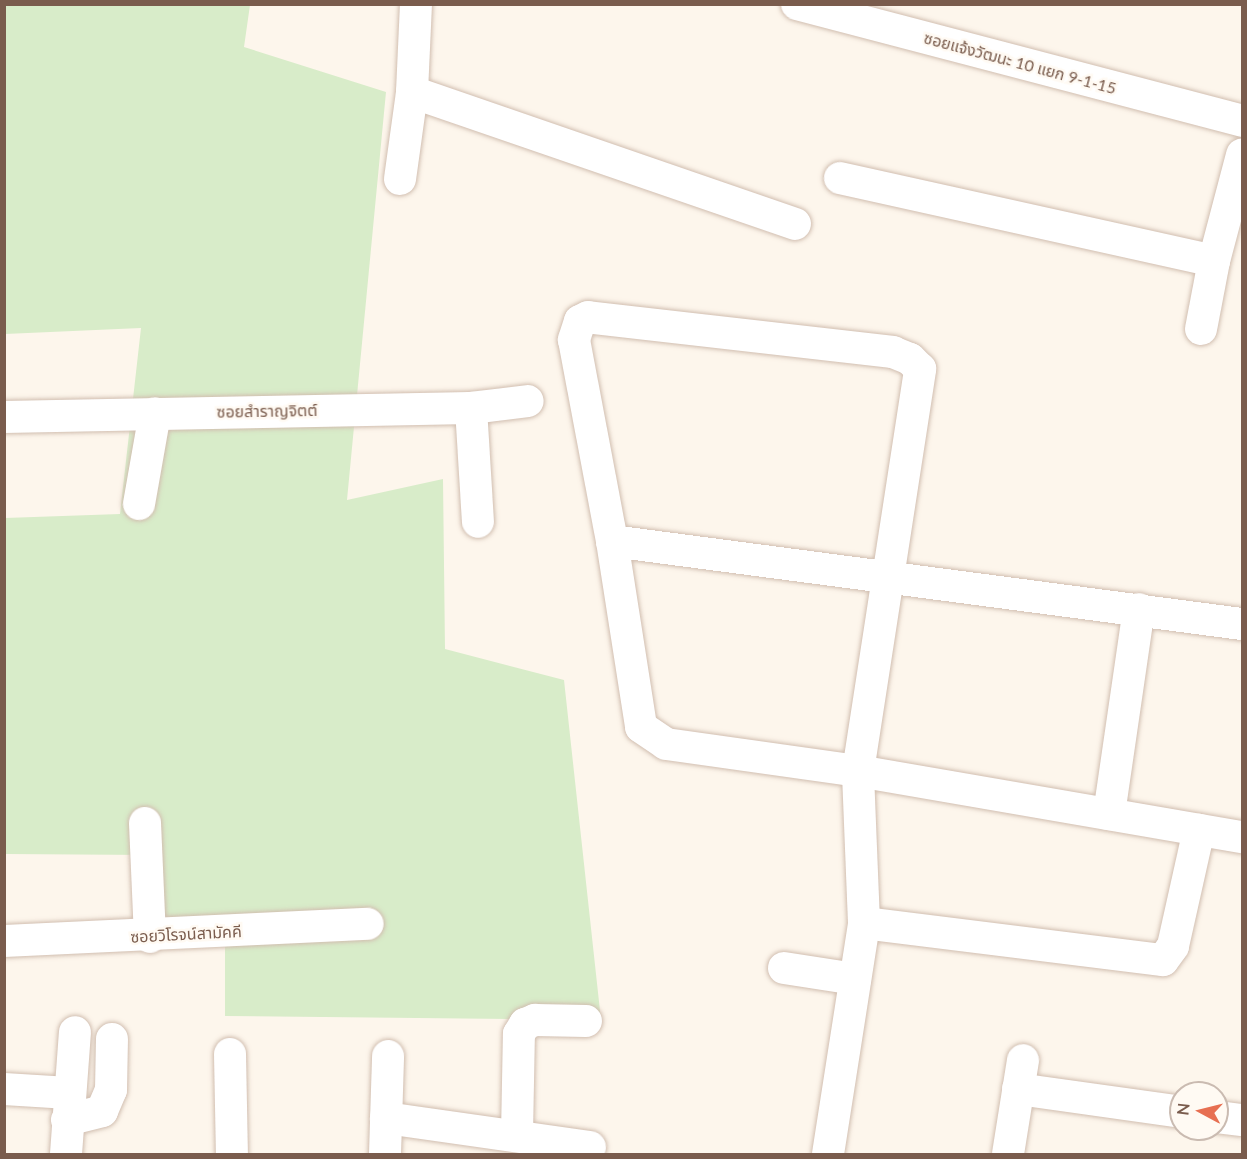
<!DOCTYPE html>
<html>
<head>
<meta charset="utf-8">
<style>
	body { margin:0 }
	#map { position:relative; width:1247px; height:1159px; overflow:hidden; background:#fdf6ec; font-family:Lato,"Noto Sans Thai",sans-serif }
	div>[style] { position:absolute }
	.green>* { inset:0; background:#d8ecc9 }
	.roads { filter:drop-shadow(0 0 2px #d1beb0) drop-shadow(0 0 2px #d1beb0) }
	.minor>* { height:32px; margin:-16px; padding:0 16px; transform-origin:16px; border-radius:16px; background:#fff }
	span { translate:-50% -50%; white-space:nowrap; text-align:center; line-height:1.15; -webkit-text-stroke:5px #fffaf3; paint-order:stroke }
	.street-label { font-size:16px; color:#7a5c4d }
	.frame { position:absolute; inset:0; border:6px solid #7a5c4d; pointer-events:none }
	.north { position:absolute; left:1169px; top:1081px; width:60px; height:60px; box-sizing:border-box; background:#fffaf3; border:2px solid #cabbb1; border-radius:50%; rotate:277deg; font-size:16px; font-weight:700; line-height:24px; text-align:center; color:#7a5c4d }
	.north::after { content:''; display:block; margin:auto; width:21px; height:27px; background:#e76f51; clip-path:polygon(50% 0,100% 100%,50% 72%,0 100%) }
</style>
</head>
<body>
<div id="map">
	<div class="green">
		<i style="clip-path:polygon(5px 5px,250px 5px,244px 47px,386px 92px,347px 500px,443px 479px,445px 649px,564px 680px,601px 1020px,225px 1016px,225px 928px,151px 931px,149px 855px,5px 854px,5px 518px,120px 514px,141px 328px,5px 334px)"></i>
	</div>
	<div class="roads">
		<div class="minor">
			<i style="left:797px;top:4px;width:460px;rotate:14.7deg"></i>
			<i style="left:412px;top:92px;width:405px;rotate:19deg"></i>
			<i style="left:840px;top:178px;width:383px;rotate:12.5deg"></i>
			<i style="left:400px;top:179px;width:88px;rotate:-82.1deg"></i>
			<i style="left:412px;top:92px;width:88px;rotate:-87.4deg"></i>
			<i style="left:1201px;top:329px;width:69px;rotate:-79.2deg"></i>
			<i style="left:1214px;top:261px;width:110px;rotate:-75.2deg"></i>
			<i style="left:471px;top:408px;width:114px;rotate:86.5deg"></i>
			<i style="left:4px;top:417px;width:467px;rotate:-1.1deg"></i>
			<i style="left:471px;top:408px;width:57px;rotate:-7deg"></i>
			<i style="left:139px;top:504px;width:92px;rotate:-80deg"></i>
			<i style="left:612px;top:541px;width:635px;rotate:7.51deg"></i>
			<i style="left:1109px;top:814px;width:207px;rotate:-81.7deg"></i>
			<i style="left:145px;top:823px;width:114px;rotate:87.5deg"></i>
			<i style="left:864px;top:923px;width:152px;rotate:-92.3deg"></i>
			<i style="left:858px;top:771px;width:407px;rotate:-81.2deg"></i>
			<i style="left:920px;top:369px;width:14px;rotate:-135deg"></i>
			<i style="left:910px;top:359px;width:18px;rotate:-158deg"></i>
			<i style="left:893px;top:352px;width:307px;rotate:-173.5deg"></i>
			<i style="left:588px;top:317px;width:9px;rotate:153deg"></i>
			<i style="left:580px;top:321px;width:20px;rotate:108deg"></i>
			<i style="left:574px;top:340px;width:205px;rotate:79.3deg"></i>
			<i style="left:612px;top:541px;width:188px;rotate:81.1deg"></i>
			<i style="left:641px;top:727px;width:30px;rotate:34deg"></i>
			<i style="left:666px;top:744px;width:194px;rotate:8deg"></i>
			<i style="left:858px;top:771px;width:390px;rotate:9.8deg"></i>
			<i style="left:4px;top:941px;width:364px;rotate:-2.7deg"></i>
			<i style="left:784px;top:968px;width:72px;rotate:8.8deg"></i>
			<i style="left:230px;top:1054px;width:100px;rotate:88.9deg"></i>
			<i style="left:4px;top:1089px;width:65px;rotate:3.5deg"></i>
			<i style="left:1018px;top:1089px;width:165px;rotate:8deg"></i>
			<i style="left:1217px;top:1117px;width:25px;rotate:7deg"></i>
			<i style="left:386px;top:1118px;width:206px;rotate:8.1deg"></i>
			<i style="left:67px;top:1120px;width:36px;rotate:-14deg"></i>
			<i style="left:102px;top:1111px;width:23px;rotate:-67deg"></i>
			<i style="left:111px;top:1090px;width:51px;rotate:-88.9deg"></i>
			<i style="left:517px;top:1134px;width:100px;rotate:-88.9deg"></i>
			<i style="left:519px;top:1034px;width:12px;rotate:-59deg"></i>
			<i style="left:525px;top:1024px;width:11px;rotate:-22deg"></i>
			<i style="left:535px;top:1020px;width:51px;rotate:1.1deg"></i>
			<i style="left:66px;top:1154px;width:122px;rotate:-85.8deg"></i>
			<i style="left:385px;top:1154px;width:98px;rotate:-88.2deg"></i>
			<i style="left:828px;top:1154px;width:234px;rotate:-81.1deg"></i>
			<i style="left:864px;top:923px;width:301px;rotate:7.1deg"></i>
			<i style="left:1163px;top:960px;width:17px;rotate:-54deg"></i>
			<i style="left:1173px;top:946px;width:119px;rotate:-77.4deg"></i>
			<i style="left:1008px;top:1154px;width:95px;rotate:-80.9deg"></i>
		</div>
	</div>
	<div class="street-label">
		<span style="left:1020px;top:63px;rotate:15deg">ซอยแจ้งวัฒนะ 10 แยก 9-1-15</span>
		<span style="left:267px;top:411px;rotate:-1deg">ซอยสำราญจิตต์</span>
		<span style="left:186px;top:934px;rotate:-3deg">ซอยวิโรจน์สามัคคี</span>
	</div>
	<div class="frame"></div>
	<div class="north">N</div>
</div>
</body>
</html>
